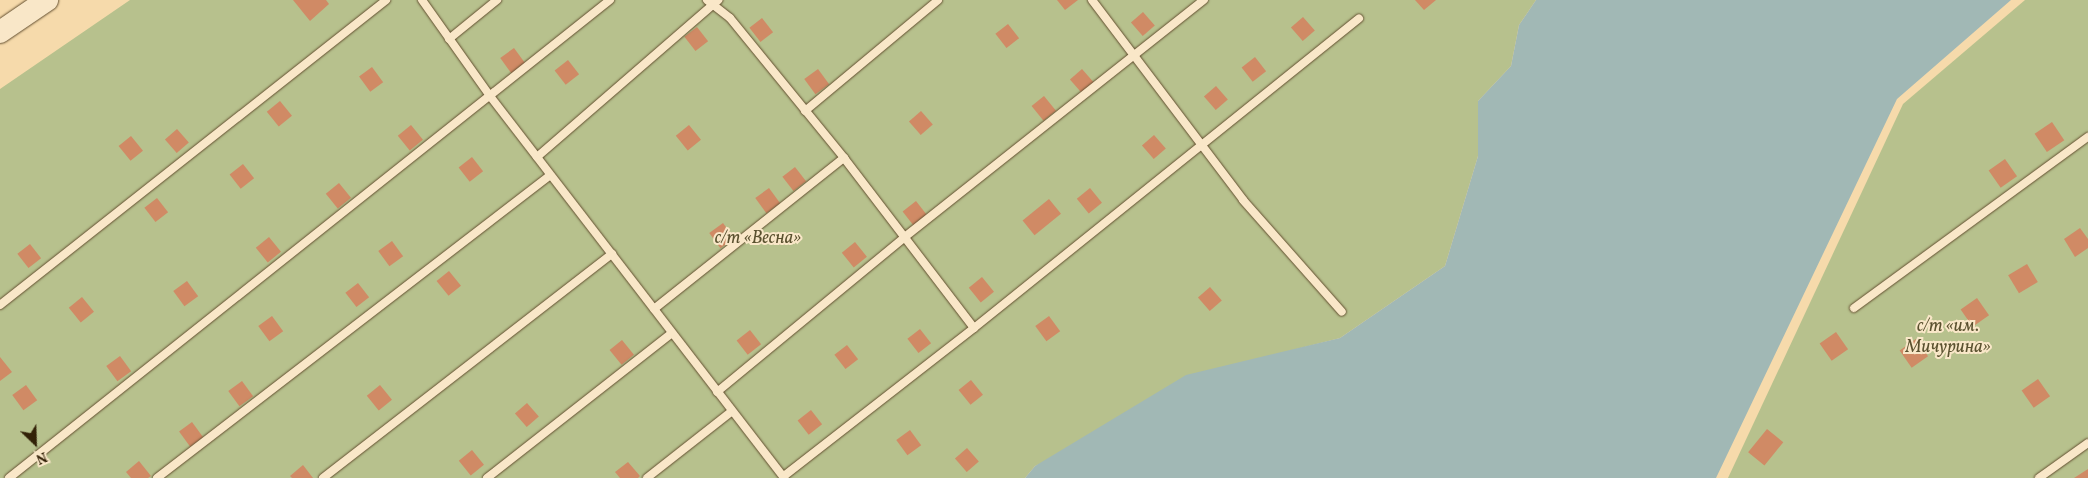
<!DOCTYPE html>
<html>
<head>
<meta charset="utf-8">
<style>
	body { margin:0 }
	#map { position:relative; width:2088px; height:478px; overflow:hidden; background:#f6daab; font-family:Vollkorn,serif }
	div>[style] { position:absolute }
	.green>* { inset:0; background:#b7c18d }
	.water>* { inset:0; background:#a1b8b5 }
	.building>* { inset:0; background:#d08a65; transform-origin:0 0 }
	.roads { filter:drop-shadow(0 0 1px #634f30) drop-shadow(0 0 1px #634f30) }
	.lane>* { height:8px; margin:-4px; padding:0 4px; transform-origin:4px; border-radius:4px; background:#f9e7c8 }
	.secondary>* { height:22px; margin:-11px; padding:0 11px; transform-origin:11px; border-radius:11px; background:#f9e7c8 }
	span { translate:-50% -50%; white-space:nowrap; text-align:center; line-height:1.15; -webkit-text-stroke:4px #f9e7c8; paint-order:stroke }
	.park-label { font-size:18px; color:#5a512f; font-style:italic }
	.north { position:absolute; left:10px; top:418px; width:50px; height:50px; -webkit-text-stroke:4px #f9e7c8; paint-order:stroke; rotate:156deg; font-size:14px; font-weight:700; line-height:20px; text-align:center; color:#322107 }
	.north::after { content:''; display:block; margin:auto; width:18px; height:22px; background:#322107; clip-path:polygon(50% 0,100% 100%,50% 72%,0 100%) }
</style>
</head>
<body>
<div id="map">
	<div class="green">
		<i style="clip-path:polygon(130px 0,1536px 0,1519px 25px,1511px 66px,1478px 101px,1478px 156px,1445px 266px,1340px 338px,1285px 352px,1035px 466px,1025px 478px,0 478px,0 89px)"></i>
		<i style="clip-path:polygon(2025px 0,2088px 0,2088px 478px,1728px 478px,1903px 104px)"></i>
	</div>
	<div class="water">
		<i style="clip-path:polygon(1536px 0,2011px 0,1897px 99px,1716px 478px,1025px 478px,1035px 466px,1186px 375px,1340px 338px,1445px 266px,1478px 156px,1478px 101px,1511px 66px,1519px 25px)"></i>
	</div>
	<div class="building">
		<i style="clip-path:polygon(293px 0,326px 0,329px 4px,310px 21px)"></i>
		<i style="clip-path:polygon(1057px 0,1078px 0,1065px 10px)"></i>
		<i style="clip-path:polygon(1415px 0,1436px 0,1424px 10px)"></i>
		<i style="left:1143px;top:12px;width:18px;height:16px;rotate:49deg"></i>
		<i style="left:1303px;top:17px;width:18px;height:16px;rotate:49deg"></i>
		<i style="left:762px;top:18px;width:18px;height:16px;rotate:52deg"></i>
		<i style="left:1008px;top:24px;width:18px;height:16px;rotate:52deg"></i>
		<i style="left:697px;top:27px;width:18px;height:16px;rotate:52deg"></i>
		<i style="left:514px;top:48px;width:19px;height:17px;rotate:54deg"></i>
		<i style="left:1255px;top:57px;width:18px;height:17px;rotate:52deg"></i>
		<i style="left:568px;top:60px;width:18px;height:17px;rotate:52deg"></i>
		<i style="left:372px;top:67px;width:19px;height:16px;rotate:54deg"></i>
		<i style="left:818px;top:69px;width:19px;height:17px;rotate:54deg"></i>
		<i style="left:1082px;top:69px;width:18px;height:16px;rotate:49deg"></i>
		<i style="left:1216px;top:86px;width:18px;height:16px;rotate:49deg"></i>
		<i style="left:1044px;top:96px;width:19px;height:16px;rotate:51deg"></i>
		<i style="left:280px;top:101px;width:19px;height:17px;rotate:51deg"></i>
		<i style="left:921px;top:111px;width:18px;height:16px;rotate:49deg"></i>
		<i style="left:2052px;top:122px;width:22px;height:21px;rotate:56deg"></i>
		<i style="left:411px;top:125px;width:19px;height:17px;rotate:51deg"></i>
		<i style="left:689px;top:125px;width:19px;height:17px;rotate:51deg"></i>
		<i style="left:177px;top:129px;width:18px;height:16px;rotate:49deg"></i>
		<i style="left:1154px;top:135px;width:18px;height:16px;rotate:49deg"></i>
		<i style="left:131px;top:136px;width:19px;height:16px;rotate:51deg"></i>
		<i style="left:472px;top:157px;width:18px;height:17px;rotate:52deg"></i>
		<i style="left:2005px;top:159px;width:21px;height:20px;rotate:55deg"></i>
		<i style="left:243px;top:164px;width:18px;height:17px;rotate:52deg"></i>
		<i style="left:795px;top:167px;width:18px;height:16px;rotate:52deg"></i>
		<i style="left:339px;top:183px;width:19px;height:17px;rotate:51deg"></i>
		<i style="left:769px;top:188px;width:19px;height:17px;rotate:54deg"></i>
		<i style="left:1090px;top:188px;width:19px;height:17px;rotate:51deg"></i>
		<i style="left:157px;top:198px;width:18px;height:16px;rotate:52deg"></i>
		<i style="left:1049px;top:199px;width:19px;height:34px;rotate:51deg"></i>
		<i style="left:916px;top:201px;width:18px;height:17px;rotate:52deg"></i>
		<i style="left:723px;top:223px;width:19px;height:17px;rotate:54deg"></i>
		<i style="clip-path:polygon(2080px 228px,2088px 239px,2088px 248px,2075px 257px,2064px 239px)"></i>
		<i style="left:269px;top:237px;width:19px;height:17px;rotate:51deg"></i>
		<i style="left:392px;top:241px;width:19px;height:17px;rotate:54deg"></i>
		<i style="left:855px;top:242px;width:19px;height:17px;rotate:51deg"></i>
		<i style="left:30px;top:244px;width:18px;height:16px;rotate:52deg"></i>
		<i style="left:2027px;top:264px;width:21px;height:22px;rotate:59deg"></i>
		<i style="left:449px;top:271px;width:19px;height:16px;rotate:51deg"></i>
		<i style="left:982px;top:277px;width:19px;height:17px;rotate:51deg"></i>
		<i style="left:187px;top:281px;width:19px;height:17px;rotate:54deg"></i>
		<i style="left:358px;top:283px;width:18px;height:16px;rotate:52deg"></i>
		<i style="left:1210px;top:287px;width:18px;height:16px;rotate:49deg"></i>
		<i style="left:82px;top:297px;width:19px;height:17px;rotate:51deg"></i>
		<i style="left:1977px;top:298px;width:21px;height:20px;rotate:55deg"></i>
		<i style="left:272px;top:316px;width:19px;height:17px;rotate:54deg"></i>
		<i style="left:1049px;top:316px;width:19px;height:17px;rotate:54deg"></i>
		<i style="left:920px;top:329px;width:18px;height:16px;rotate:52deg"></i>
		<i style="left:750px;top:330px;width:18px;height:17px;rotate:52deg"></i>
		<i style="left:1836px;top:332px;width:21px;height:20px;rotate:55deg"></i>
		<i style="left:1916px;top:339px;width:21px;height:20px;rotate:55deg"></i>
		<i style="left:622px;top:340px;width:19px;height:16px;rotate:51deg"></i>
		<i style="left:847px;top:345px;width:18px;height:16px;rotate:52deg"></i>
		<i style="left:120px;top:356px;width:19px;height:17px;rotate:54deg"></i>
		<i style="clip-path:polygon(0 357px,12px 372px,0 381px)"></i>
		<i style="left:2038px;top:379px;width:21px;height:20px;rotate:55deg"></i>
		<i style="left:971px;top:380px;width:19px;height:16px;rotate:51deg"></i>
		<i style="left:242px;top:381px;width:19px;height:17px;rotate:54deg"></i>
		<i style="left:26px;top:385px;width:19px;height:17px;rotate:54deg"></i>
		<i style="left:380px;top:385px;width:19px;height:17px;rotate:51deg"></i>
		<i style="left:527px;top:403px;width:18px;height:16px;rotate:49deg"></i>
		<i style="left:811px;top:410px;width:18px;height:17px;rotate:52deg"></i>
		<i style="left:192px;top:422px;width:19px;height:16px;rotate:54deg"></i>
		<i style="left:1767px;top:429px;width:21px;height:30px;rotate:39deg"></i>
		<i style="left:910px;top:430px;width:19px;height:17px;rotate:54deg"></i>
		<i style="left:967px;top:448px;width:18px;height:16px;rotate:49deg"></i>
		<i style="left:472px;top:450px;width:19px;height:17px;rotate:51deg"></i>
		<i style="clip-path:polygon(139px 461px,151px 476px,148px 478px,131px 478px,126px 472px)"></i>
		<i style="clip-path:polygon(628px 462px,640px 476px,638px 478px,620px 478px,615px 472px)"></i>
		<i style="clip-path:polygon(303px 465px,313px 478px,292px 478px,290px 476px)"></i>
		<i style="clip-path:polygon(2088px 469px,2088px 478px,2074px 478px)"></i>
	</div>
	<div class="roads">
		<div class="lane">
			<i style="left:422px;top:0;width:118px;rotate:54.7deg"></i>
			<i style="left:490px;top:96px;width:482px;rotate:52.4deg"></i>
			<i style="left:707px;top:0;width:29px;rotate:38deg"></i>
			<i style="left:730px;top:18px;width:181px;rotate:50.8deg"></i>
			<i style="left:844px;top:158px;width:214px;rotate:52.6deg"></i>
			<i style="left:1092px;top:0;width:251px;rotate:52.9deg"></i>
			<i style="left:1243px;top:200px;width:149px;rotate:48.5deg"></i>
			<i style="left:449px;top:39px;width:62px;rotate:-39.1deg"></i>
			<i style="left:805px;top:111px;width:173px;rotate:-39.8deg"></i>
			<i style="left:537px;top:157px;width:240px;rotate:-40.9deg"></i>
			<i style="left:0;top:305px;width:492px;rotate:-38.3deg"></i>
			<i style="left:1854px;top:308px;width:290px;rotate:-36.2deg"></i>
			<i style="left:654px;top:309px;width:243px;rotate:-38.5deg"></i>
			<i style="left:717px;top:392px;width:245px;rotate:-39.5deg"></i>
			<i style="left:906px;top:236px;width:380px;rotate:-38.4deg"></i>
			<i style="left:784px;top:476px;width:241px;rotate:-37.9deg"></i>
			<i style="left:974px;top:328px;width:494px;rotate:-38.8deg"></i>
			<i style="left:9px;top:478px;width:768px;rotate:-38.5deg"></i>
			<i style="left:157px;top:478px;width:496px;rotate:-37.6deg"></i>
			<i style="left:323px;top:478px;width:366px;rotate:-37.8deg"></i>
			<i style="left:487px;top:478px;width:235px;rotate:-38.1deg"></i>
			<i style="left:647px;top:478px;width:108px;rotate:-38.2deg"></i>
			<i style="left:2039px;top:478px;width:60px;rotate:-35.5deg"></i>
		</div>
		<div class="secondary">
			<i style="left:0;top:32px;width:57px;rotate:-34.2deg"></i>
		</div>
	</div>
	<div class="park-label">
		<span style="left:758px;top:239px">с/т «Весна»</span>
		<span style="left:1948px;top:338px">с/т «им.<br>Мичурина»</span>
	</div>
	<div class="north">N</div>
</div>
</body>
</html>
